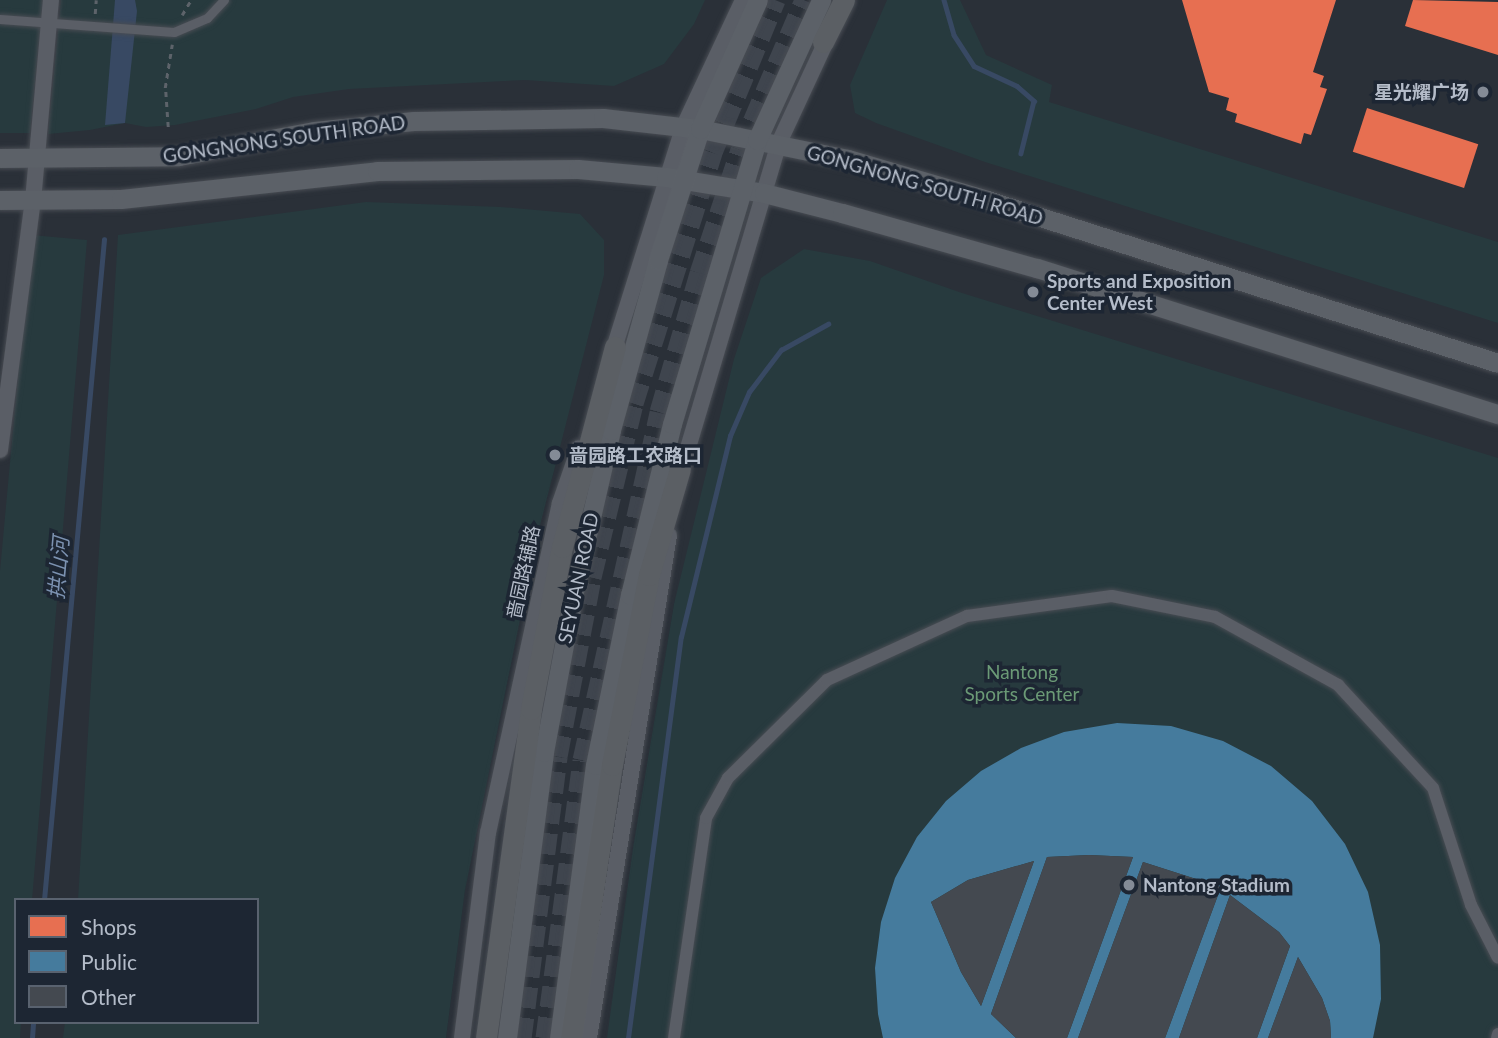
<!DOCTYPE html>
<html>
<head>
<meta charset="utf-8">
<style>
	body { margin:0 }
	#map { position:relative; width:1498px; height:1038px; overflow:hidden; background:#2a3038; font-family:Lato,"Noto Sans SC",sans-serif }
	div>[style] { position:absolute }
	.green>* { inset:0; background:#273a3e }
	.water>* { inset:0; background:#384963 }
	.shops>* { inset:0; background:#e76f51; transform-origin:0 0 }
	.public>* { inset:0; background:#457b9d }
	.stream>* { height:4.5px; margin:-2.25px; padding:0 2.25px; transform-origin:2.25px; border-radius:2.25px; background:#384963 }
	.building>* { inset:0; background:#444950 }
	.trunk-tunnel>* { height:21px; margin-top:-10.5px; transform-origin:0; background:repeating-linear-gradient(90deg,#3f454e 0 21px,transparent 0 31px) }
	.path>* { height:2.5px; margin-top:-1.25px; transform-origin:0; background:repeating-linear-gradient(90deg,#5d636a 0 5px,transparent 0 10px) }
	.roads { filter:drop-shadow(0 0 2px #484c53) drop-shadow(0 0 2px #484c53) }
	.pedestrian>* { height:9px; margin:-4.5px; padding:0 4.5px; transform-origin:4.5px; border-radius:4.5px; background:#5a5e66 }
	.minor>* { height:12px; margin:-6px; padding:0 6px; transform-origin:6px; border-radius:6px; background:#5a5e66 }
	.tertiary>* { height:16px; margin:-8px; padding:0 8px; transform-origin:8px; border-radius:8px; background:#5a5e66 }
	.primary>* { height:19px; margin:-9.5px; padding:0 9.5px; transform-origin:9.5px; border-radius:9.5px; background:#5c6168 }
	.trunk>* { height:21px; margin:-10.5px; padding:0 10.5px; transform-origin:10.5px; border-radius:10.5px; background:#5b5f64 }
	.dots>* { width:19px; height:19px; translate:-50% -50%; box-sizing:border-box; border:4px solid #1d2633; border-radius:50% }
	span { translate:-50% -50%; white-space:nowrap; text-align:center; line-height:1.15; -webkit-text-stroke:7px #1d2633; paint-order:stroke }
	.poi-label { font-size:19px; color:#b4bcc9; font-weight:700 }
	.right { translate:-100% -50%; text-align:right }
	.left { translate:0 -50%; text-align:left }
	.street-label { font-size:19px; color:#b4bcc9 }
	.park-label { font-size:19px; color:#6b9a76 }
	.water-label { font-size:21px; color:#7c92b1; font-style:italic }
	.legend { position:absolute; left:14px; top:898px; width:245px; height:126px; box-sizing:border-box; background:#1d2633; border:2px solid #59626f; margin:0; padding:9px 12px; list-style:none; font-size:21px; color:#b4bcc9 }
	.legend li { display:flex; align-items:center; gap:14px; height:35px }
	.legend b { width:35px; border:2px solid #59626f }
</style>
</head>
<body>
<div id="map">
	<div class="green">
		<i style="clip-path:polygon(0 0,43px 0,30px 133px,0 133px)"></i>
		<i style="clip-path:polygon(61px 0,705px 0,694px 24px,664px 64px,614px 86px,525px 80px,349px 89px,293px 97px,256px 109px,175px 125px,146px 127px,125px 123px,90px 130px,48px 134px)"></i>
		<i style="clip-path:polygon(887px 0,960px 0,986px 55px,1052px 85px,1049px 102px,1498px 242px,1498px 323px,985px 162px,876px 123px,855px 113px,850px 85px)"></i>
		<i style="clip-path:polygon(366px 202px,501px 207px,580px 214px,604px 240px,604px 275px,536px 541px,465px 890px,446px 1038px,63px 1038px,65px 1022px,257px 1022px,257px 900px,78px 900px,118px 235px)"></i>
		<i style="clip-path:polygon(31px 235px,87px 240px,32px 900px,16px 900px,16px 1022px,21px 1022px,20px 1038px,0 1038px,0 571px)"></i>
		<i style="clip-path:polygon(804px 249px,870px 261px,962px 293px,1498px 458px,1498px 1038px,607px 1038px,633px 848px,674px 604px,734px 359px,761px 278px)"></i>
	</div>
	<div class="water">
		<i style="clip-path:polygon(115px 0,135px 0,137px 11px,125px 123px,105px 125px)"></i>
	</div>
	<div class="shops">
		<i style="clip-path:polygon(1182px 0,1336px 0,1313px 72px,1324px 76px,1320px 87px,1327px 89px,1311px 135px,1304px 133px,1301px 144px,1235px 122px,1237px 114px,1226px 110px,1229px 98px,1209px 92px)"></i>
		<i style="clip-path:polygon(1413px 0,1498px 2px,1498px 55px,1405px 26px)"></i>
		<i style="left:1367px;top:108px;width:117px;height:46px;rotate:18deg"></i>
	</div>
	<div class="public">
		<i style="clip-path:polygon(evenodd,1117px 723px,1171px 726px,1223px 741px,1271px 766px,1312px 801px,1345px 844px,1368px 892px,1380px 945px,1381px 999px,1373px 1038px,1331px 1038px,1330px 1021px,1322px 998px,1298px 957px,1268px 1038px,1257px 1038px,1290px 946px,1279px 932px,1230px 895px,1179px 1038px,1165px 1038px,1221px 887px,1143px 862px,1078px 1038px,1067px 1038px,1133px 857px,1089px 855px,1047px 857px,991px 1014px,1016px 1038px,883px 1038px,878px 1014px,875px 968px,881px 922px,895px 878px,917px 837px,946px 801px,981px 771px,1021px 748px,1064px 732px,1117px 723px,1034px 861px,981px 1006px,961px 972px,931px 902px,968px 880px,1034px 861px)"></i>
	</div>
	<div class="stream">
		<i style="left:944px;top:0;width:36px;rotate:74deg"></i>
		<i style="left:954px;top:35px;width:37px;rotate:57deg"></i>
		<i style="left:974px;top:66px;width:47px;rotate:24.9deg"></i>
		<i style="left:1017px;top:86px;width:23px;rotate:41deg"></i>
		<i style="left:1034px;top:101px;width:54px;rotate:104deg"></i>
		<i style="left:44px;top:900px;width:663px;rotate:-84.81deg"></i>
		<i style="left:32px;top:1038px;width:16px;rotate:-86deg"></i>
		<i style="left:628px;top:1038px;width:404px;rotate:-82.5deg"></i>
		<i style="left:681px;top:637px;width:207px;rotate:-76.3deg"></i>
		<i style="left:730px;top:436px;width:48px;rotate:-66.6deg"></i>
		<i style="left:749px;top:392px;width:53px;rotate:-52.7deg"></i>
		<i style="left:781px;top:350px;width:54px;rotate:-29deg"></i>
	</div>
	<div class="building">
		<i style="clip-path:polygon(1089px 855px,1133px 857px,1067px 1038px,1016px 1038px,991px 1014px,1047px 857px)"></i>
		<i style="clip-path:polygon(1034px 861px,981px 1006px,961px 972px,931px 902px,968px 880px)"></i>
		<i style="clip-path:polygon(1143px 862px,1221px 887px,1165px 1038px,1078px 1038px)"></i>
		<i style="clip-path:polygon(1230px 895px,1279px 932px,1290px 946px,1257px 1038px,1179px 1038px)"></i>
		<i style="clip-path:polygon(1298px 957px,1322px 998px,1330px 1021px,1331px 1038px,1268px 1038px)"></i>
	</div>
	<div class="trunk-tunnel">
		<i style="left:521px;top:1038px;width:284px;rotate:-82.7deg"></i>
		<i style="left:557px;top:756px;width:182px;rotate:-79.2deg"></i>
		<i style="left:591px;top:577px;width:179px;rotate:-76.4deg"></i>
		<i style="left:633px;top:403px;width:263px;rotate:-72.5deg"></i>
		<i style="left:712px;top:152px;width:165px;rotate:-67.5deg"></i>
		<i style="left:546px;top:1038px;width:280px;rotate:-82.4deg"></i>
		<i style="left:583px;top:760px;width:356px;rotate:-77.5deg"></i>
		<i style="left:660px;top:412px;width:145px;rotate:-73.9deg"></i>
		<i style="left:700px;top:273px;width:130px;rotate:-71.6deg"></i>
		<i style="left:741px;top:150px;width:163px;rotate:-66.9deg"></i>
	</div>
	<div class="path">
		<i style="left:95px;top:14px;width:14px;rotate:-86deg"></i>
		<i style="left:182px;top:15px;width:17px;rotate:-59deg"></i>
		<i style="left:168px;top:127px;width:39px;rotate:-94deg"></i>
		<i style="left:165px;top:88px;width:44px;rotate:-80.8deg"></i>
	</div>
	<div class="roads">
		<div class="pedestrian">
			<i style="left:0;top:19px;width:174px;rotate:4.3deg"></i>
			<i style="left:174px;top:32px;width:36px;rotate:-23deg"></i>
			<i style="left:207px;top:18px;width:25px;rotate:-47deg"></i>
		</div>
		<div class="minor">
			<i style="left:674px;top:1038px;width:222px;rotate:-81.7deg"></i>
			<i style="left:706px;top:818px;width:46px;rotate:-61.2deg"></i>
			<i style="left:728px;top:778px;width:139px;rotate:-44.7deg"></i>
			<i style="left:827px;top:680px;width:154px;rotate:-24.6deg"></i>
			<i style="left:967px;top:616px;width:146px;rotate:-7.9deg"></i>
			<i style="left:1112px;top:596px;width:105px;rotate:11.5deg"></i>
			<i style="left:1215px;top:617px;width:141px;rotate:28.9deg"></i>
			<i style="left:1338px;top:685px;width:140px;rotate:47.3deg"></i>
			<i style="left:1433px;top:788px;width:123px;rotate:72deg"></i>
			<i style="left:1471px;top:905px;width:59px;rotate:63deg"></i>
			<i style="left:1497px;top:1038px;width:4px;rotate:-76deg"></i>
		</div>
		<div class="tertiary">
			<i style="left:611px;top:358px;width:241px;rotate:-72.6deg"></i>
			<i style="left:683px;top:128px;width:141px;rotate:-64.9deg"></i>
			<i style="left:0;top:450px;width:251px;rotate:-82.5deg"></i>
			<i style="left:33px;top:201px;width:202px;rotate:-84.9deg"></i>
			<i style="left:679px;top:478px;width:347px;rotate:-73.4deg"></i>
			<i style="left:778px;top:145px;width:123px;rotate:-65.1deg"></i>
			<i style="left:462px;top:1038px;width:207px;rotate:-82.8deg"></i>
			<i style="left:488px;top:833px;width:338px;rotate:-77.7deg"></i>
			<i style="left:560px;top:503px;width:58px;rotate:-70.9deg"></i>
			<i style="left:589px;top:1038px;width:509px;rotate:-80.96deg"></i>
		</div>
		<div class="primary">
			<i style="left:0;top:158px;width:179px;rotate:-0.6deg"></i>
			<i style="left:179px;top:156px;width:137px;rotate:-10.5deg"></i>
			<i style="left:314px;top:131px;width:100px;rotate:-5.7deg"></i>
			<i style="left:414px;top:121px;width:189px;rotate:-0.9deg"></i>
			<i style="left:603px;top:118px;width:98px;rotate:6.5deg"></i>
			<i style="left:700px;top:129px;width:151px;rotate:11.5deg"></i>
			<i style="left:848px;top:159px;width:145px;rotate:16.4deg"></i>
			<i style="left:987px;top:200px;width:536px;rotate:17.69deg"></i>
			<i style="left:0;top:200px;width:121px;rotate:-0.5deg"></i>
			<i style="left:121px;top:199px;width:258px;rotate:-6.2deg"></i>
			<i style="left:377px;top:171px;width:201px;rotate:-0.6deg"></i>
			<i style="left:578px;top:169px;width:88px;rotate:5.2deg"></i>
			<i style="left:666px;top:177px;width:99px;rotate:9.3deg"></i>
			<i style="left:764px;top:193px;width:81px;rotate:14.4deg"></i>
			<i style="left:842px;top:213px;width:203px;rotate:15.8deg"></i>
			<i style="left:1037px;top:268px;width:484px;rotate:17.6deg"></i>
			<i style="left:507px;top:1038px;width:288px;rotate:-82.6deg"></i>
			<i style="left:544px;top:752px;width:163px;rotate:-79.4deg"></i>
			<i style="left:574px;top:592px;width:166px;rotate:-77.1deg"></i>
			<i style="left:611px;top:430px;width:176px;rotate:-74.5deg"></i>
			<i style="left:658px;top:260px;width:138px;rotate:-72.2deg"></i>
			<i style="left:700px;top:129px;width:141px;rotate:-65.8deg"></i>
			<i style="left:559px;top:1038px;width:275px;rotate:-82.5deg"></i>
			<i style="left:595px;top:765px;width:174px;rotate:-78.4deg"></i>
			<i style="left:630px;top:595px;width:176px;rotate:-76.2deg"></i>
			<i style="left:672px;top:424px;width:296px;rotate:-73.3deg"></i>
			<i style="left:757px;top:140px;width:154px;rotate:-65.4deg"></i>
		</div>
		<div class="trunk">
			<i style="left:823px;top:42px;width:47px;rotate:-63.4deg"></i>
			<i style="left:486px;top:1038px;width:332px;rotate:-82.2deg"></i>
			<i style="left:531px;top:709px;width:165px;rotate:-79.2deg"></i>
			<i style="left:562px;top:547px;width:207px;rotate:-75.2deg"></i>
			<i style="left:571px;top:1038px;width:276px;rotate:-81.5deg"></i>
			<i style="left:612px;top:765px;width:194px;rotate:-79deg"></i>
			<i style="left:649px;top:575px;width:110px;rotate:-73.7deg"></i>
		</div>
	</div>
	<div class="dots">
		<i style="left:1483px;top:92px;background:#848b96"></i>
		<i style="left:1033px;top:292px;background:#848b96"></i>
		<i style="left:555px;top:455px;background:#848b96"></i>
		<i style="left:1129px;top:885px;background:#848b96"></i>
	</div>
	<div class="poi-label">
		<span class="right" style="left:1469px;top:92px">星光耀广场</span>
		<span class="left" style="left:1047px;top:292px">Sports and Exposition<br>Center West</span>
		<span class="left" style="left:569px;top:455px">啬园路工农路口</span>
		<span class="left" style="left:1143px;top:885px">Nantong Stadium</span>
	</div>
	<div class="street-label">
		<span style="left:284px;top:139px;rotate:-8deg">GONGNONG SOUTH ROAD</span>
		<span style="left:925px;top:185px;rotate:16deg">GONGNONG SOUTH ROAD</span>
		<span style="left:523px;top:572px;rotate:-78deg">啬园路辅路</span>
		<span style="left:578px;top:578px;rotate:-78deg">SEYUAN ROAD</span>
	</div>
	<div class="park-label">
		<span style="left:1022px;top:683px">Nantong<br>Sports Center</span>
	</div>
	<div class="water-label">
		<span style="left:58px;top:568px;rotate:-85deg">拱山河</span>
	</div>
	<ul class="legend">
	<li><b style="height:19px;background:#e76f51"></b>Shops</li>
	<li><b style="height:19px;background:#457b9d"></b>Public</li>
	<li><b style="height:19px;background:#444950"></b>Other</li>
	</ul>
</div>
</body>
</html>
